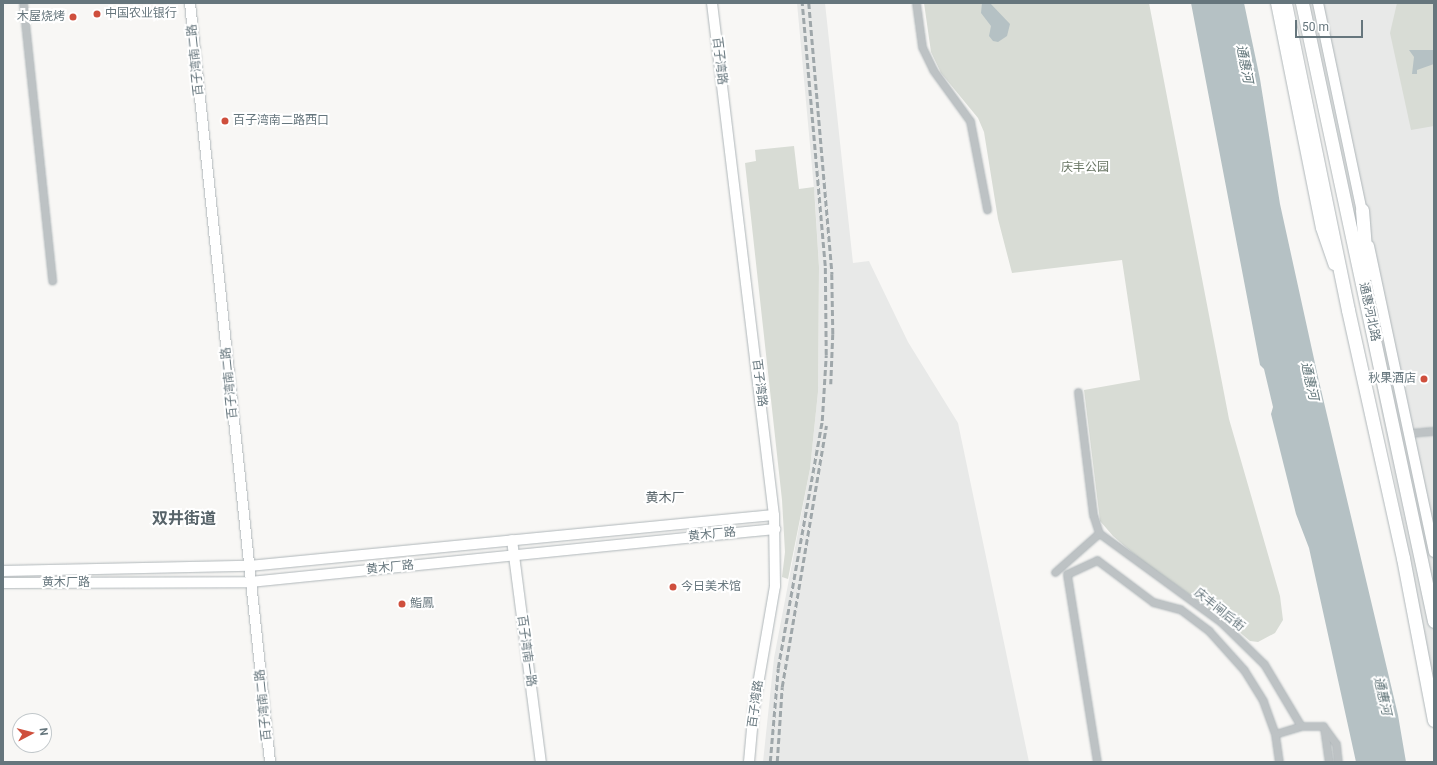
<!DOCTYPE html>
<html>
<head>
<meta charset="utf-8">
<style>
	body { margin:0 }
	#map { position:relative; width:1437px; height:765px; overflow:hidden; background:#f8f7f5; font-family:Roboto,"Noto Sans SC",sans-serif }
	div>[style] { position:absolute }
	.built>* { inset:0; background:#e8e9e8 }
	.green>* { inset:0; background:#d8dcd5 }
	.water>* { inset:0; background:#b5c1c4 }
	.roads { filter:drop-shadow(0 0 1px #afb6b9) drop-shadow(0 0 1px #afb6b9) }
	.street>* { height:7px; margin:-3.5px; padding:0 3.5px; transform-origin:3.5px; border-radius:3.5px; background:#bdc2c4 }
	.secondary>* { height:10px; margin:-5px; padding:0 5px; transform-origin:5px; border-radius:5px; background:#fff }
	.highway>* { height:13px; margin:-6.5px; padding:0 6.5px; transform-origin:6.5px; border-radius:6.5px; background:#fff }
	.rail>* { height:2.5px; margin-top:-1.25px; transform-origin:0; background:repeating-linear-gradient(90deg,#9fa7aa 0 6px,transparent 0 9px) }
	.dots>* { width:11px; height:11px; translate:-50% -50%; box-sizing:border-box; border:2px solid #fff; border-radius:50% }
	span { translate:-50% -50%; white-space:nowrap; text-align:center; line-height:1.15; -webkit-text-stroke:4px #fff; paint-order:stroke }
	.poi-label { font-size:12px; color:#66767d }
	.left { translate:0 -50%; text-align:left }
	.right { translate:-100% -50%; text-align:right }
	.street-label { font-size:12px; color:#66767d }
	.park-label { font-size:12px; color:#697664 }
	.water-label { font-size:13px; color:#607478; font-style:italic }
	.neighbourhood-label { font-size:13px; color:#576369 }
	.district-label { font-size:16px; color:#576369; font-weight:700 }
	.frame { position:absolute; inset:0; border:4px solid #66767d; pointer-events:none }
	.north { position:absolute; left:12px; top:713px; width:40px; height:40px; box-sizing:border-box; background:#fff; border:1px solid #c2c8cb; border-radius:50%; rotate:83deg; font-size:11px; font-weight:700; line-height:16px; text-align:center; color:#66767d }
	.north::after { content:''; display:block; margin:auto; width:14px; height:18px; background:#cf4f3d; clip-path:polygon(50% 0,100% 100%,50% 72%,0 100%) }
	.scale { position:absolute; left:1295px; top:20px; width:68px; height:18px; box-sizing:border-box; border:2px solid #66767d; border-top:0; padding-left:5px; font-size:12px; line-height:14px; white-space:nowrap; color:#66767d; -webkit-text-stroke:3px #fff; paint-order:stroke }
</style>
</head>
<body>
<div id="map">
	<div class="built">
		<i style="clip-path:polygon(797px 3px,825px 3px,853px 263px,869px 261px,908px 342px,958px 423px,1029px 762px,763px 762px,774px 658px,810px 469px,818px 392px,819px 267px,815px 200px)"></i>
		<i style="clip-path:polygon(1302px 3px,1434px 3px,1434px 684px)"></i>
	</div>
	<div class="green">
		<i style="clip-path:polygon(924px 3px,1149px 3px,1229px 419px,1280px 596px,1283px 620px,1275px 633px,1258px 642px,1250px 641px,1223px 618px,1142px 561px,1113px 536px,1100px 521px,1084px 390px,1140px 380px,1122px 260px,1012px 273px,998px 219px,984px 132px,978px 118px,941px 73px,931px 52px)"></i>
		<i style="clip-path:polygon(1397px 3px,1434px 3px,1434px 126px,1411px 130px,1390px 33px)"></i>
		<i style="clip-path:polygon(794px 146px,799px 189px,814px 187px,819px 267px,818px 392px,810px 469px,788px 579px,782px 577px,785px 552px,782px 500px,745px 163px,756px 161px,755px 150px)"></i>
	</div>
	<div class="water">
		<i style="clip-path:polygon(982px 3px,990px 3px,1010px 24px,1007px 36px,998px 42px,993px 41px,989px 36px,991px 26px,981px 13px)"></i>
		<i style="clip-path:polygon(1191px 3px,1244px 3px,1260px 79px,1280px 204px,1318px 377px,1398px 715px,1406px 762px,1356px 762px,1309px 548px,1296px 514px,1271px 414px,1273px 407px,1264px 369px,1260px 365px)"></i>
		<i style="clip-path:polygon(1409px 50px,1434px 50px,1434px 64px,1417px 70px,1417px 74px,1412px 74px,1414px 57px)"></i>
	</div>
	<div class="roads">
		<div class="street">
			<i style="left:23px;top:3px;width:279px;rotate:84deg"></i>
			<i style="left:916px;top:3px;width:44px;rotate:82.2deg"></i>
			<i style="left:922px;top:47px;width:25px;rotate:64deg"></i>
			<i style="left:933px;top:70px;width:63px;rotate:54deg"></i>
			<i style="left:970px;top:121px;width:90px;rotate:79.1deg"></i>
			<i style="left:1410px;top:433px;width:24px;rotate:-5deg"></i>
			<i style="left:1099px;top:533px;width:151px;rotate:36.1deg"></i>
			<i style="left:1221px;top:622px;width:60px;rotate:44.3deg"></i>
			<i style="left:1264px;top:664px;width:72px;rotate:59.2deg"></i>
			<i style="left:1055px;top:572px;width:59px;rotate:-41.6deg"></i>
			<i style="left:1099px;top:533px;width:19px;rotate:-108deg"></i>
			<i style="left:1093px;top:515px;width:124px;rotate:-97deg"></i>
			<i style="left:1323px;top:726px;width:22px;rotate:54deg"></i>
			<i style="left:1336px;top:744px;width:18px;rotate:84deg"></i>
			<i style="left:1324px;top:728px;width:34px;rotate:82deg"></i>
			<i style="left:1275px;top:734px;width:27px;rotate:-17deg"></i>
			<i style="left:1301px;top:726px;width:22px"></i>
			<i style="left:1097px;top:762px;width:190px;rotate:-99.1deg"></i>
			<i style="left:1067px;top:574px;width:33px;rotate:-25deg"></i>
			<i style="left:1097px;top:560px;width:70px;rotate:36.9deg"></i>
			<i style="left:1153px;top:602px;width:28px;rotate:15deg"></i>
			<i style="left:1180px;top:609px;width:36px;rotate:37deg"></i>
			<i style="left:1209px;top:631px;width:52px;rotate:48.1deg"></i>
			<i style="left:1244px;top:670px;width:36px;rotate:58deg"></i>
			<i style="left:1263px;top:701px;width:35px;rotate:70deg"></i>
			<i style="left:1275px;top:734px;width:28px;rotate:82deg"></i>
		</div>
		<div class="secondary">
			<i style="left:190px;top:3px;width:763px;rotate:83.98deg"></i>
			<i style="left:712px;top:3px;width:516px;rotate:83.1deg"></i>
			<i style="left:774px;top:515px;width:71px;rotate:89.2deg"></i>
			<i style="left:775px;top:586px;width:123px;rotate:99.8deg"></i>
			<i style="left:754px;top:707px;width:55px;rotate:95.2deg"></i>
			<i style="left:1276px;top:3px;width:229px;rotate:78.7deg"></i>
			<i style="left:1321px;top:228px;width:39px;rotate:71deg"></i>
			<i style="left:1318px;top:3px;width:219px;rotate:78.1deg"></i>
			<i style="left:1369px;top:246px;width:313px;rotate:78deg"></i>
			<i style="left:512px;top:540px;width:224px;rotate:82.6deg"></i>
			<i style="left:3px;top:571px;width:246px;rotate:-1.2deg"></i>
			<i style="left:249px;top:566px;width:527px;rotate:-5.55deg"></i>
			<i style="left:3px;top:583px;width:247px;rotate:-0.2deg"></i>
			<i style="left:250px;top:582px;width:528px;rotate:-5.76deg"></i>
		</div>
		<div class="highway">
			<i style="left:1285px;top:3px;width:313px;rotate:78.4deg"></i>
			<i style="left:1348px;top:310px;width:254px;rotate:77.5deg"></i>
			<i style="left:1403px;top:558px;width:165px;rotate:79.2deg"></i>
			<i style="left:1302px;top:3px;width:632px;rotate:77.94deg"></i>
			<i style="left:1362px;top:210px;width:64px;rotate:85.5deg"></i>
		</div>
	</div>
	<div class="rail">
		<i style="left:809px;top:3px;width:272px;rotate:85.1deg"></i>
		<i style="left:832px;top:274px;width:60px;rotate:89deg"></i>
		<i style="left:833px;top:334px;width:50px;rotate:92.3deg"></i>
		<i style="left:770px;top:762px;width:94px;rotate:-85.1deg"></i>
		<i style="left:778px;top:668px;width:251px;rotate:-79.9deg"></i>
		<i style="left:822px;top:421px;width:66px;rotate:-86.5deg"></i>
		<i style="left:826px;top:355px;width:89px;rotate:-90.6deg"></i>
		<i style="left:825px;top:266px;width:264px;rotate:-95deg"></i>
		<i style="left:777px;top:762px;width:75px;rotate:-86.2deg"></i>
		<i style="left:782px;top:687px;width:265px;rotate:-80.4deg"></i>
	</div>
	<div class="dots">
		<i style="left:97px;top:14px;background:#cf4f3d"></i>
		<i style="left:73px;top:17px;background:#cf4f3d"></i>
		<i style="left:225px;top:121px;background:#cf4f3d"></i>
		<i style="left:1424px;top:379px;background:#cf4f3d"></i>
		<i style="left:673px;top:587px;background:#cf4f3d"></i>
		<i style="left:402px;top:604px;background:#cf4f3d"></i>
	</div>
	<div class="poi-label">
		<span class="left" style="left:105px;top:14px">中国农业银行</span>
		<span class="right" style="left:65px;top:17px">木屋烧烤</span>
		<span class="left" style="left:233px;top:121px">百子湾南二路西口</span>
		<span class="right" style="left:1416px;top:379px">秋果酒店</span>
		<span class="left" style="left:681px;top:587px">今日美术馆</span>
		<span class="left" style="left:410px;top:604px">鮨鳳</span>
	</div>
	<div class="street-label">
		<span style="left:196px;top:60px;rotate:-96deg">百子湾南二路</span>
		<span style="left:719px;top:61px;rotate:83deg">百子湾路</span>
		<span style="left:1369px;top:312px;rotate:78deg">通惠河北路</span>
		<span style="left:230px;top:383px;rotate:-96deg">百子湾南二路</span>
		<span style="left:759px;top:383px;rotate:83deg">百子湾路</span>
		<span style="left:712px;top:535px;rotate:-6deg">黄木厂路</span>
		<span style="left:390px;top:568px;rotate:-6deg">黄木厂路</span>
		<span style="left:66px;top:583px">黄木厂路</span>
		<span style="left:1219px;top:610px;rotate:39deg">庆丰闸后街</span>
		<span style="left:526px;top:651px;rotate:82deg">百子湾南一路</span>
		<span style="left:756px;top:704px;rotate:-82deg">百子湾路</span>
		<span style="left:264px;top:705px;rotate:-96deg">百子湾南二路</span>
	</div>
	<div class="park-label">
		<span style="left:1085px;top:168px">庆丰公园</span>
	</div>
	<div class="water-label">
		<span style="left:1244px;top:64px;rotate:79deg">通惠河</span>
		<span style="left:1309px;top:381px;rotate:77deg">通惠河</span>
		<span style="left:1382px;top:696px;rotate:77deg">通惠河</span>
	</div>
	<div class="neighbourhood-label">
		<span style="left:665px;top:498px">黄木厂</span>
	</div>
	<div class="district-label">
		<span style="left:184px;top:519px">双井街道</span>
	</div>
	<div class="frame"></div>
	<div class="north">N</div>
	<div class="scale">50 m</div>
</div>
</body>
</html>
